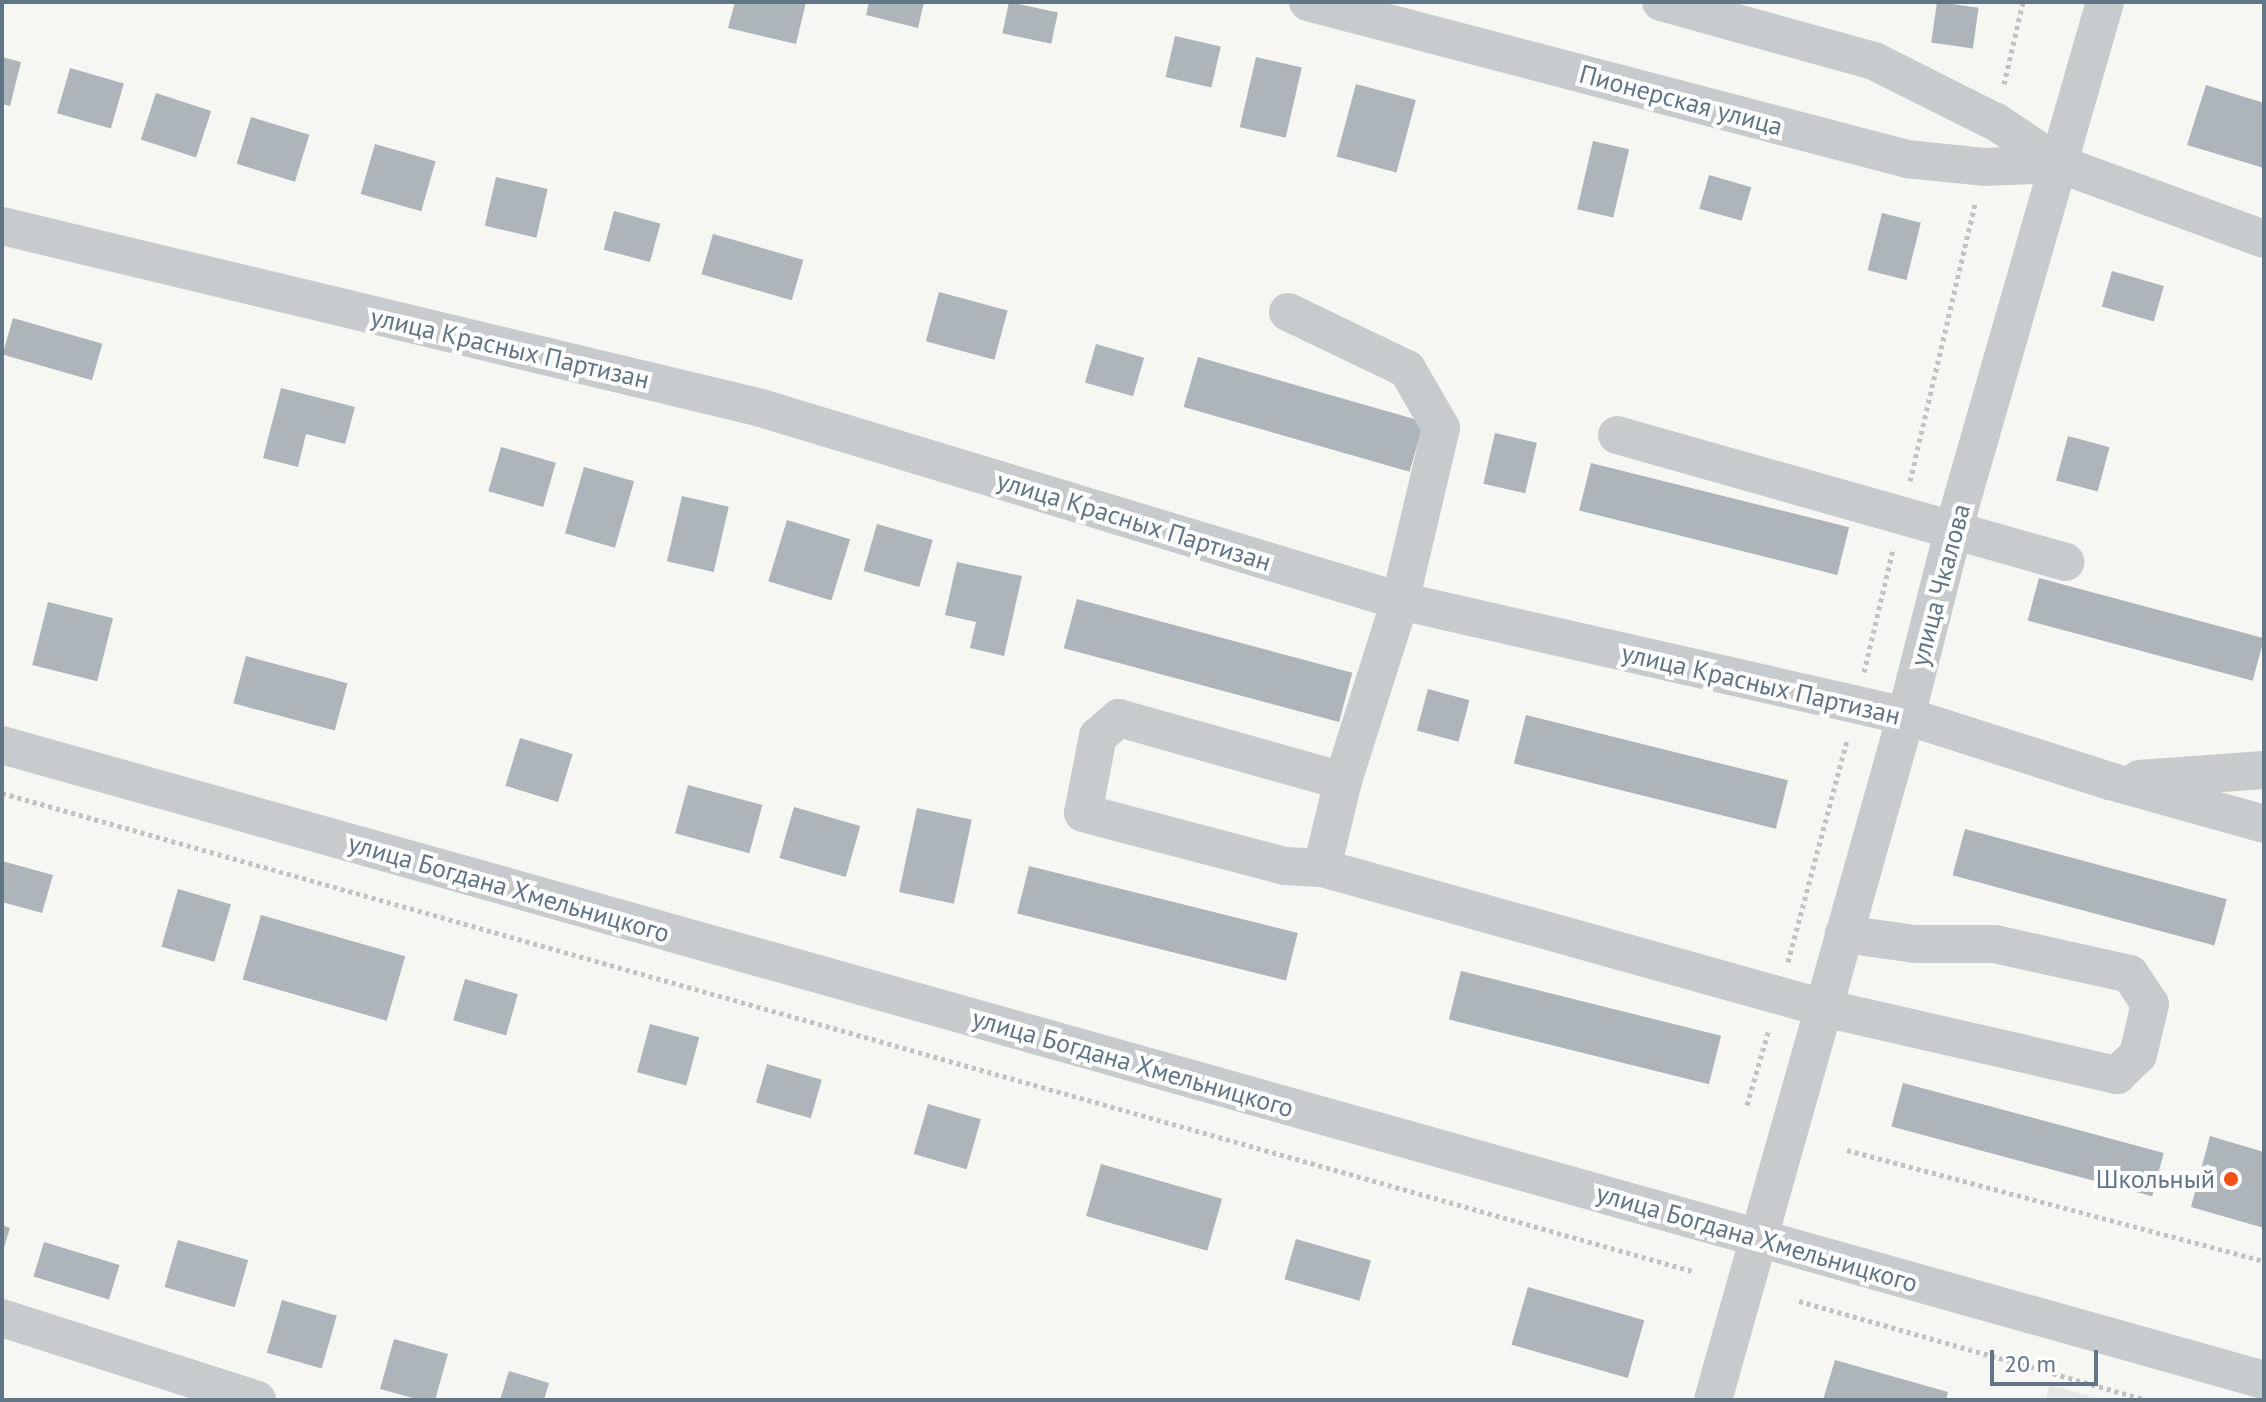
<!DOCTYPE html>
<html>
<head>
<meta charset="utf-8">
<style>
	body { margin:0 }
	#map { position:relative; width:2266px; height:1402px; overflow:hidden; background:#f6f6f2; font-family:"PT Sans",sans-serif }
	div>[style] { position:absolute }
	.built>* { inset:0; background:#e7e8e6 }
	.building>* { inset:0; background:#adb5bb; transform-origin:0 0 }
	.path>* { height:5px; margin-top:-2.5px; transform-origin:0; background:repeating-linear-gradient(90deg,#c0c2c4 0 4px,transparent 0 8px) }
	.minor>* { height:38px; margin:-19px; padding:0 19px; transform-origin:19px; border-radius:19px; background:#c8cbce }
	.dots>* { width:22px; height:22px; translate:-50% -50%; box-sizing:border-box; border:4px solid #fff; border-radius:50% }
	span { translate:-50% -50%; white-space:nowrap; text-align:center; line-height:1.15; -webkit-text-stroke:8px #fff; paint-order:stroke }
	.street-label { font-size:26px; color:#627586 }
	.poi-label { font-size:26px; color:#627586 }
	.right { translate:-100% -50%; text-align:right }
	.frame { position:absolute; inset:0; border:4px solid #627586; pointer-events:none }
	.scale { position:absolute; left:1990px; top:1350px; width:108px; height:36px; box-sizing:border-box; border:4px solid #627586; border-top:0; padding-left:10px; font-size:24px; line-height:28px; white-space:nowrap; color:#627586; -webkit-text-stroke:6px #fff; paint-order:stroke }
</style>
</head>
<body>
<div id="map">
	<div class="built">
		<i style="clip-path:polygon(2050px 1385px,2051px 1385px,2103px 1400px,2045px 1400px)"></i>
	</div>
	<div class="building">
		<i style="clip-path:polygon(735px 2px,806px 2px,796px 44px,728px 28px)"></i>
		<i style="clip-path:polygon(869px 2px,924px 2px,918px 28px,866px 15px)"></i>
		<i style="left:1009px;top:2px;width:50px;height:32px;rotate:12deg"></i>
		<i style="left:1937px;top:2px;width:42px;height:41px;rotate:8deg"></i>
		<i style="left:1175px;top:36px;width:47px;height:42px;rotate:13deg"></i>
		<i style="clip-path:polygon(2px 57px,21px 62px,10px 106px,2px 104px)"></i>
		<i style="left:1256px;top:57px;width:47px;height:72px;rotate:13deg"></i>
		<i style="left:70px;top:68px;width:56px;height:47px;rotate:16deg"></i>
		<i style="left:1356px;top:84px;width:62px;height:75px;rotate:15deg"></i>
		<i style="clip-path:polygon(2206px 85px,2264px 103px,2264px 168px,2187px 145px)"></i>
		<i style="left:156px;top:93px;width:58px;height:49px;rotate:18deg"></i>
		<i style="left:251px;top:117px;width:61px;height:49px;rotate:17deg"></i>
		<i style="left:1593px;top:141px;width:37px;height:70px;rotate:13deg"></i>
		<i style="left:375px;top:144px;width:63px;height:52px;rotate:16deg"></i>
		<i style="left:1709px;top:175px;width:44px;height:35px;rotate:16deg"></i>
		<i style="left:496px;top:177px;width:53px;height:50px;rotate:13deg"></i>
		<i style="left:614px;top:211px;width:48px;height:40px;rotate:15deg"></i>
		<i style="left:1882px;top:213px;width:40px;height:59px;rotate:14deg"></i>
		<i style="left:713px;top:234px;width:94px;height:42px;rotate:16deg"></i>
		<i style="left:2112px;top:271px;width:54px;height:37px;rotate:16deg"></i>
		<i style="left:939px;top:292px;width:71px;height:51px;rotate:15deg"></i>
		<i style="left:13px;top:318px;width:93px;height:38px;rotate:16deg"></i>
		<i style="left:1096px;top:344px;width:50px;height:40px;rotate:16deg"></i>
		<i style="left:1198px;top:357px;width:235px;height:52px;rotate:16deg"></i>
		<i style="clip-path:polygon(281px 388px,355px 407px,345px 444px,306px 434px,298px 467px,263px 458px)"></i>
		<i style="left:1495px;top:433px;width:43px;height:52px;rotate:13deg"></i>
		<i style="left:2068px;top:436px;width:43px;height:46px;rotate:15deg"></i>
		<i style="left:501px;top:447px;width:57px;height:46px;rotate:16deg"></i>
		<i style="left:1591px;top:463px;width:266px;height:49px;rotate:14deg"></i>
		<i style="left:584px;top:467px;width:52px;height:69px;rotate:16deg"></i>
		<i style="left:682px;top:496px;width:48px;height:67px;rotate:13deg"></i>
		<i style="left:787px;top:520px;width:66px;height:64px;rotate:17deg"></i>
		<i style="left:877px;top:524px;width:58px;height:49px;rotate:16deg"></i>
		<i style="clip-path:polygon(957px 562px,1022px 576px,1004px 656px,970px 648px,976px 622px,945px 615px)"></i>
		<i style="left:2039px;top:578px;width:233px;height:44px;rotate:15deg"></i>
		<i style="left:1077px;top:599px;width:285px;height:51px;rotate:15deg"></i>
		<i style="left:48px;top:602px;width:67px;height:65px;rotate:14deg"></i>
		<i style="left:246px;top:656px;width:105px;height:49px;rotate:15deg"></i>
		<i style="left:1428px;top:689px;width:43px;height:43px;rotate:15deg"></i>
		<i style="left:1526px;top:715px;width:270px;height:50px;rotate:14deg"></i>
		<i style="left:520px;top:738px;width:55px;height:50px;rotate:17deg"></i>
		<i style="left:688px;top:785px;width:77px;height:50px;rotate:15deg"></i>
		<i style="left:794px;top:807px;width:69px;height:53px;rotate:16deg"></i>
		<i style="left:917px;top:808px;width:56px;height:86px;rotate:12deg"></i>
		<i style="left:1965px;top:829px;width:271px;height:48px;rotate:15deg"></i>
		<i style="clip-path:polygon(2px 861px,53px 875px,42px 913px,2px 902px)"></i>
		<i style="left:1029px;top:866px;width:277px;height:49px;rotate:14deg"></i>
		<i style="left:178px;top:889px;width:55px;height:60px;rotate:16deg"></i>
		<i style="left:261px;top:915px;width:150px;height:67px;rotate:16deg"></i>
		<i style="left:1461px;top:971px;width:268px;height:50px;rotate:14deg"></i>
		<i style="left:465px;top:979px;width:55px;height:43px;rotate:16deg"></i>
		<i style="left:650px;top:1024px;width:51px;height:50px;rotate:15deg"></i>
		<i style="left:767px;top:1064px;width:57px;height:40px;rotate:16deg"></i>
		<i style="left:1903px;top:1083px;width:270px;height:45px;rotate:15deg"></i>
		<i style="left:928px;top:1104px;width:55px;height:52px;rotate:16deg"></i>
		<i style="clip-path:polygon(2210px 1136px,2264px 1152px,2264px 1228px,2191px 1207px)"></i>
		<i style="left:1101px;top:1164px;width:126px;height:54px;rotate:16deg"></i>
		<i style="clip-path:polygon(2px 1225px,10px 1228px,3px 1251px,2px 1251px)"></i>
		<i style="left:1296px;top:1239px;width:78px;height:42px;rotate:16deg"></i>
		<i style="left:178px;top:1240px;width:73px;height:49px;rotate:16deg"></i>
		<i style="left:44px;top:1242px;width:79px;height:36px;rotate:17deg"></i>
		<i style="left:1528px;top:1287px;width:121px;height:60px;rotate:16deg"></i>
		<i style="left:282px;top:1300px;width:57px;height:55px;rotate:16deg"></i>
		<i style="clip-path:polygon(394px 1339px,448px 1354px,435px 1400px,420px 1400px,380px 1389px)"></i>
		<i style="clip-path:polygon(1835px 1360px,1948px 1392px,1946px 1400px,1823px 1400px)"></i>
		<i style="clip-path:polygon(509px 1371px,549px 1383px,544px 1400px,500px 1400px)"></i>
	</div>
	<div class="path">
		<i style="left:2004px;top:84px;width:84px;rotate:-77deg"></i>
		<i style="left:1910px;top:481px;width:285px;rotate:-76.8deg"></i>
		<i style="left:1864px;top:672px;width:126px;rotate:-76.7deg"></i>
		<i style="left:2px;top:793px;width:1756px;rotate:15.79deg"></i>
		<i style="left:1788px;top:962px;width:230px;rotate:-75.1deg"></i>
		<i style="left:1747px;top:1105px;width:79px;rotate:-73.9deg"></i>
		<i style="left:1847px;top:1150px;width:432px;rotate:14.9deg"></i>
		<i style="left:1799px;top:1301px;width:361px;rotate:15.9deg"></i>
	</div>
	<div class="minor">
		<i style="left:1308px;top:2px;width:619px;rotate:14.69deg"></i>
		<i style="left:1907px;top:159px;width:77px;rotate:5.9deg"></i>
		<i style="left:1984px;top:167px;width:75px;rotate:-2.3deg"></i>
		<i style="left:1661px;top:2px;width:221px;rotate:15.5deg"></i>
		<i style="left:1874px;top:61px;width:136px;rotate:26.6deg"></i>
		<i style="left:1996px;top:122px;width:76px;rotate:33.7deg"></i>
		<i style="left:2059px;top:164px;width:218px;rotate:20.1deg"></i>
		<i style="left:2px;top:226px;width:781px;rotate:13.48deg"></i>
		<i style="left:761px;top:408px;width:668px;rotate:16.81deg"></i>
		<i style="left:1400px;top:601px;width:519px;rotate:12.8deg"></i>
		<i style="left:1906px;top:716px;width:214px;rotate:17.7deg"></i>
		<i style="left:2110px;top:781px;width:160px;rotate:15.6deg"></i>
		<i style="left:1288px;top:312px;width:132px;rotate:25.6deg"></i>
		<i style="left:1407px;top:369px;width:68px;rotate:60deg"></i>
		<i style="left:1441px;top:428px;width:178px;rotate:103.3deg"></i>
		<i style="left:1400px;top:601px;width:189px;rotate:107.6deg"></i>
		<i style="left:1343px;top:781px;width:89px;rotate:103.6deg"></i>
		<i style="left:1617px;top:435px;width:466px;rotate:15.8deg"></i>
		<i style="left:2px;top:745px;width:2349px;rotate:15.68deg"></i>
		<i style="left:2139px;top:779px;width:125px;rotate:-4.1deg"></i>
		<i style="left:1343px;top:781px;width:233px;rotate:-164.3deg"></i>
		<i style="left:1119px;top:718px;width:28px;rotate:139deg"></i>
		<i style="left:1098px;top:736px;width:78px;rotate:101deg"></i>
		<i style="left:1083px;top:813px;width:209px;rotate:14.7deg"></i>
		<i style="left:1285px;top:866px;width:37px;rotate:3deg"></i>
		<i style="left:1322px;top:868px;width:521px;rotate:15.58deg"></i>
		<i style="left:1824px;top:1008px;width:301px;rotate:12.9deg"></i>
		<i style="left:2117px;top:1075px;width:29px;rotate:-44deg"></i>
		<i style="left:2138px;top:1055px;width:52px;rotate:-76.8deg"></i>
		<i style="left:2150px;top:1004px;width:36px;rotate:-124deg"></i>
		<i style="left:2130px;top:974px;width:138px;rotate:-167.5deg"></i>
		<i style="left:1995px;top:944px;width:80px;rotate:180deg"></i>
		<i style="left:1915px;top:944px;width:72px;rotate:-172deg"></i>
		<i style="left:2px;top:1318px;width:268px;rotate:17.8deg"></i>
		<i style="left:1713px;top:1400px;width:711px;rotate:-74.24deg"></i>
		<i style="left:1906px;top:716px;width:191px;rotate:-75.7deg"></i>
		<i style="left:1953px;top:531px;width:550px;rotate:-73.97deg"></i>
	</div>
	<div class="dots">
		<i style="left:2231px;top:1179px;background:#f25016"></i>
	</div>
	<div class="street-label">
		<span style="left:1681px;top:100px;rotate:15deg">Пионерская улица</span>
		<span style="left:510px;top:348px;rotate:13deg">улица Красных Партизан</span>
		<span style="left:1134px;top:521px;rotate:17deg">улица Красных Партизан</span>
		<span style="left:1940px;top:585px;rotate:-75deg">улица Чкалова</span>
		<span style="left:1761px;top:684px;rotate:13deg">улица Красных Партизан</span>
		<span style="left:509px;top:888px;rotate:16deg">улица Богдана Хмельницкого</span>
		<span style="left:1133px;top:1063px;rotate:16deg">улица Богдана Хмельницкого</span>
		<span style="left:1757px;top:1238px;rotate:16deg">улица Богдана Хмельницкого</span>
	</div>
	<div class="poi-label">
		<span class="right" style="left:2215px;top:1179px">Школьный</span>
	</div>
	<div class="frame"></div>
	<div class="scale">20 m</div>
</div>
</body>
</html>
